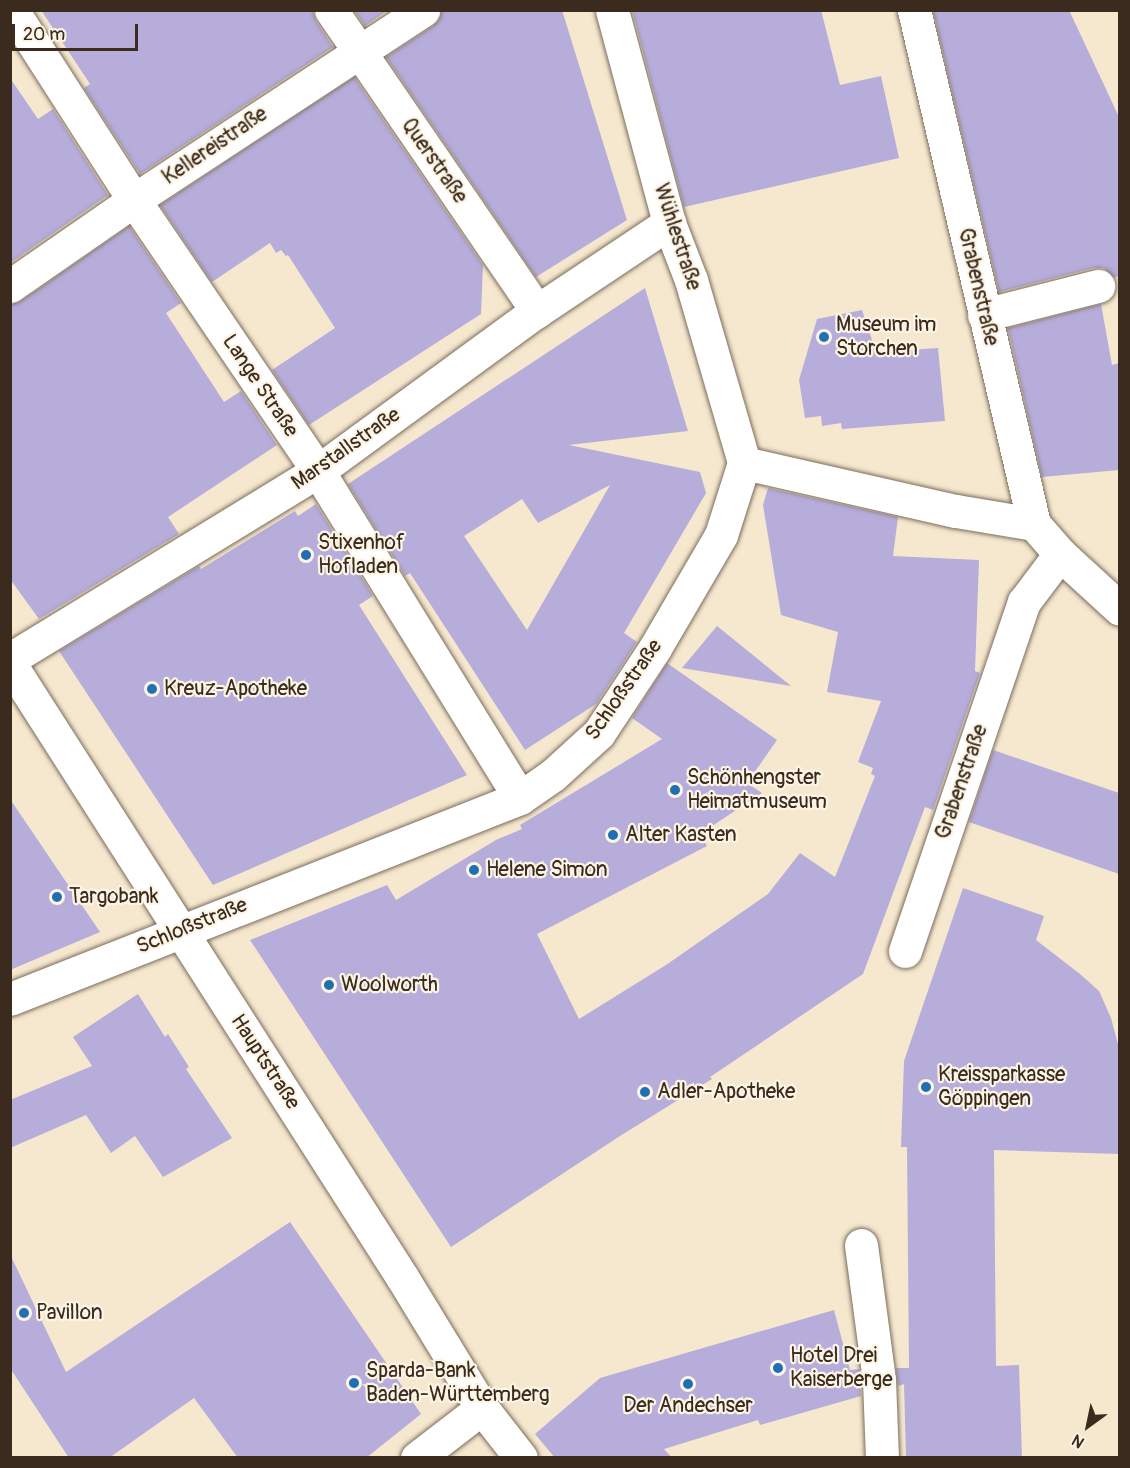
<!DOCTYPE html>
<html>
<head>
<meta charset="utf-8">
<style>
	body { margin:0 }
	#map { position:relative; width:1130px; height:1468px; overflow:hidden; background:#f5e8ce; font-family:Pangolin,sans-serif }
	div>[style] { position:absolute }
	.building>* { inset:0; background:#b7adda }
	.roads { filter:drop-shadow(0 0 2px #7c6c5c) drop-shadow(0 0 2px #7c6c5c) }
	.minor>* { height:33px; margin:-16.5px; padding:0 16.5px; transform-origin:16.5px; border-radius:16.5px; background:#fff }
	.dots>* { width:16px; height:16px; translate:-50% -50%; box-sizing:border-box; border:3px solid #fcf5e5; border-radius:50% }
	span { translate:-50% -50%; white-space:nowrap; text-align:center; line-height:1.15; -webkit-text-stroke:4.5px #fcf5e5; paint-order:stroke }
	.street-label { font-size:21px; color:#3b2a1e }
	.poi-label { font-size:21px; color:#3b2a1e }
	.left { translate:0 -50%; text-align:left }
	.frame { position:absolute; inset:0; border:12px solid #3b2a1e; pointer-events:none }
	.north { position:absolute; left:1058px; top:1396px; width:60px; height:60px; -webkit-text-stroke:4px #fcf5e5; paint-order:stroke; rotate:213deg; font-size:16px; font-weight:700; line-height:24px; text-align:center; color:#3b2a1e }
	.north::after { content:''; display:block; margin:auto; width:21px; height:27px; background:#3b2a1e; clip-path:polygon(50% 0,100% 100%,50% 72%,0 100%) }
	.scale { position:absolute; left:12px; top:24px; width:126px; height:27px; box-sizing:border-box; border:3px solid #3b2a1e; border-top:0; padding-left:8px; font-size:18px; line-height:21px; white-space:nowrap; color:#3b2a1e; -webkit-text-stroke:4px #fcf5e5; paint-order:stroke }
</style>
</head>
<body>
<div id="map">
	<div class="building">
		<i style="clip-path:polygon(41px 10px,312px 10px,316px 21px,333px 47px,140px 174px,84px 88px,90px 84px)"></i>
		<i style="clip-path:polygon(354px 10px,388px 10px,365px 26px)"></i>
		<i style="clip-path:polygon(441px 10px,562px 10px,627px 220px,536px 277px,386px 57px,433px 26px,439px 19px)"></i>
		<i style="clip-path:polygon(632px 10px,821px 10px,840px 85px,881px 76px,899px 158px,684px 207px)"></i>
		<i style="clip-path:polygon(933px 10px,1069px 10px,1119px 117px,1119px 276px,1114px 278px,1104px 268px,1093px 268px,999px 292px)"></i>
		<i style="clip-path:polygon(354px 77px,483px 265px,481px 314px,309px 425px,272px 370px,335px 328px,288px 255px,286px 256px,281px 250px,276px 253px,270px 243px,212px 282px,160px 205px)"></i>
		<i style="clip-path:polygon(10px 78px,38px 119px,53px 109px,108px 195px,10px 263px)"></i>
		<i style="clip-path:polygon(129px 226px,181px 303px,166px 313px,224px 402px,241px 391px,277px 445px,168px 517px,179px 534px,39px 619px,10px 579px,10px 305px,21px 301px)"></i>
		<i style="clip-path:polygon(evenodd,645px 288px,688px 431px,569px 445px,700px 472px,706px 493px,624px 633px,637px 642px,596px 704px,525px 750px,410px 573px,405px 576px,348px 484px,645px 288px,610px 485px,589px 522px,527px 630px,464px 536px,522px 499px,538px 523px,610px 485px)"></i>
		<i style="clip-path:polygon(1101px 304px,1112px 365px,1119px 363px,1119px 470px,1042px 477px,1008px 328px)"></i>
		<i style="clip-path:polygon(862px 310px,876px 352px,938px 348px,945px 421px,842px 429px,841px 423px,822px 426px,821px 416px,805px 418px,799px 380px,817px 319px)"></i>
		<i style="clip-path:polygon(768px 488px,898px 517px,893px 556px,979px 560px,975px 671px,980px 673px,933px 810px,925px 807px,863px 974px,710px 1077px,712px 1079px,620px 1136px,451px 1247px,250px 940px,387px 885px,396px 900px,496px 840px,522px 829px,520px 825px,662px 739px,632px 718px,667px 663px,777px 740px,747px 783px,762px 793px,700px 834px,707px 846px,537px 934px,579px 1019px,666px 965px,768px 894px,800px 853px,835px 877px,875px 776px,871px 774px,873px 768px,858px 762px,881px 701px,827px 692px,838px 632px,781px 615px,763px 505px)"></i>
		<i style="clip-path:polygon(316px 504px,373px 596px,359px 605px,467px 775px,213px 885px,59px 651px,199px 566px,201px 569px,295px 511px,298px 516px)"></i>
		<i style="clip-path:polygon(717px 626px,791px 686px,682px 668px)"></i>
		<i style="clip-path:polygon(993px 750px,1119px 793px,1119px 874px,969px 822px)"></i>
		<i style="clip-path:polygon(10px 799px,100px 932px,10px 970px)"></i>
		<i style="clip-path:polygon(963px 888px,1044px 916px,1036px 940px,1080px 974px,1099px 991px,1111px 1018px,1119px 1048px,1119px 1154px,994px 1150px,996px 1366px,1019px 1365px,1022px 1458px,906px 1458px,904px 1384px,898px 1386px,896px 1368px,909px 1368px,907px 1147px,901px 1147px,904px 1061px)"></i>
		<i style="clip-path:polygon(138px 994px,165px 1037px,168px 1034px,189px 1067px,186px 1069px,232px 1138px,163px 1177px,135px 1136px,111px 1153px,86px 1115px,10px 1148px,10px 1100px,92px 1066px,73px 1037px)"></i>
		<i style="clip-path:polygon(290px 1222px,421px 1414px,366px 1458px,238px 1458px,194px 1398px,109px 1458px,69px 1458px,10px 1368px,10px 1254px,66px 1372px)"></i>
		<i style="clip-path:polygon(834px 1310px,850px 1370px,859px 1369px,861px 1396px,760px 1425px,758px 1420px,664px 1449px,672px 1458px,555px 1458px,535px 1434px,600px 1378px)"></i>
	</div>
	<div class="roads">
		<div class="minor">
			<i style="left:12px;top:10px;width:226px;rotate:57.3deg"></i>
			<i style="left:134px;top:200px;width:328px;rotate:55.8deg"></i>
			<i style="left:318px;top:471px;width:384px;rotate:58.3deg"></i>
			<i style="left:331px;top:10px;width:365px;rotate:55.6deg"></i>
			<i style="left:612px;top:10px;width:220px;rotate:75deg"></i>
			<i style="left:669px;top:223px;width:61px;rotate:68.9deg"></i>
			<i style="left:691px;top:280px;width:191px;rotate:73.8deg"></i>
			<i style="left:914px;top:10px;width:528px;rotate:76.86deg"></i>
			<i style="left:1034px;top:524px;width:40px;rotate:49deg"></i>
			<i style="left:1060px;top:554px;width:81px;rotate:42.5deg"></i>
			<i style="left:10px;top:286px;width:151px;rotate:-34.7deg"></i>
			<i style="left:134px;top:200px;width:346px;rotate:-33.3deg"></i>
			<i style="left:984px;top:315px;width:118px;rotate:-14.3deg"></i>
			<i style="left:744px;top:463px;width:217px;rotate:12.8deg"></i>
			<i style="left:956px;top:511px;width:79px;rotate:9.5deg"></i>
			<i style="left:10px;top:659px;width:361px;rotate:-31.4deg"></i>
			<i style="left:318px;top:471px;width:271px;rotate:-36.2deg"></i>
			<i style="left:537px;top:311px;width:159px;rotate:-33.7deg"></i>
			<i style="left:10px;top:664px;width:728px;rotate:57.4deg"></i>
			<i style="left:402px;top:1277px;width:153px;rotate:58.6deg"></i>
			<i style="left:482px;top:1408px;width:63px;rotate:52deg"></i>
			<i style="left:905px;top:951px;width:369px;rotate:-71.2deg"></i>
			<i style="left:1024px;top:602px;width:60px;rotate:-53.1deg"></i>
			<i style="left:10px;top:999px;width:548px;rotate:-21.51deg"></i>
			<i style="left:520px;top:798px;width:40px;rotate:-34.9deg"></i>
			<i style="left:553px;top:775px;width:62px;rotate:-42.4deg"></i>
			<i style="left:599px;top:733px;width:102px;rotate:-56.6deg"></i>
			<i style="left:655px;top:648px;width:131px;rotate:-59.7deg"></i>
			<i style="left:721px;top:535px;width:76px;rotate:-72.3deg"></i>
			<i style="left:861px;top:1245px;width:136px;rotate:82.4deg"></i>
			<i style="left:879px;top:1380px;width:78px;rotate:87.8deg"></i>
			<i style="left:417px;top:1458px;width:82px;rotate:-37.6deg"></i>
		</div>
	</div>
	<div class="dots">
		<i style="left:824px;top:337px;background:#1f6fb2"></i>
		<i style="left:306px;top:555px;background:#1f6fb2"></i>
		<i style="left:152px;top:689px;background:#1f6fb2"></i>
		<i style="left:675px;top:790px;background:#1f6fb2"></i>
		<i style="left:613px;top:835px;background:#1f6fb2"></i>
		<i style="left:474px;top:870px;background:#1f6fb2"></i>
		<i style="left:57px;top:897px;background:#1f6fb2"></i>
		<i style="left:329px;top:985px;background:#1f6fb2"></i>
		<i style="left:926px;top:1087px;background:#1f6fb2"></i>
		<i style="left:645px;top:1092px;background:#1f6fb2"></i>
		<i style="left:24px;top:1313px;background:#1f6fb2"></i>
		<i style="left:778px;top:1368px;background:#1f6fb2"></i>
		<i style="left:354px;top:1383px;background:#1f6fb2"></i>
		<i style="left:688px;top:1384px;background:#1f6fb2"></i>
	</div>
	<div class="street-label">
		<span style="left:215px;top:146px;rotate:-34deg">Kellereistraße</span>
		<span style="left:434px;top:161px;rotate:55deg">Querstraße</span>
		<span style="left:677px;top:237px;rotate:72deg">Wühlestraße</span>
		<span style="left:978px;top:287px;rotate:77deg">Grabenstraße</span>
		<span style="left:260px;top:386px;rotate:56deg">Lange Straße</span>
		<span style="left:346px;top:449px;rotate:-35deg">Marstallstraße</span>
		<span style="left:624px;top:690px;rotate:-55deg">Schloßstraße</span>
		<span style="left:962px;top:782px;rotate:-71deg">Grabenstraße</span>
		<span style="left:192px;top:926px;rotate:-22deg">Schloßstraße</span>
		<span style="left:265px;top:1062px;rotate:57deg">Hauptstraße</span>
	</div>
	<div class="poi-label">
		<span class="left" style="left:836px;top:337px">Museum im<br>Storchen</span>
		<span class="left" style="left:318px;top:555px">Stixenhof<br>Hofladen</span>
		<span class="left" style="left:164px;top:689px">Kreuz-Apotheke</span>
		<span class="left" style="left:687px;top:790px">Schönhengster<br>Heimatmuseum</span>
		<span class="left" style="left:625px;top:835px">Alter Kasten</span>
		<span class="left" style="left:486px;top:870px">Helene Simon</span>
		<span class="left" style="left:69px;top:897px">Targobank</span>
		<span class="left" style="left:341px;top:985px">Woolworth</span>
		<span class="left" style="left:938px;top:1087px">Kreissparkasse<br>Göppingen</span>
		<span class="left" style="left:657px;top:1092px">Adler-Apotheke</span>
		<span class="left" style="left:36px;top:1313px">Pavillon</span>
		<span class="left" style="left:790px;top:1368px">Hotel Drei<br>Kaiserberge</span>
		<span class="left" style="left:366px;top:1383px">Sparda-Bank<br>Baden-Württemberg</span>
		<span style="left:688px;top:1406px">Der Andechser</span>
	</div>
	<div class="frame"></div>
	<div class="north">N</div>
	<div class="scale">20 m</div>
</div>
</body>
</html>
